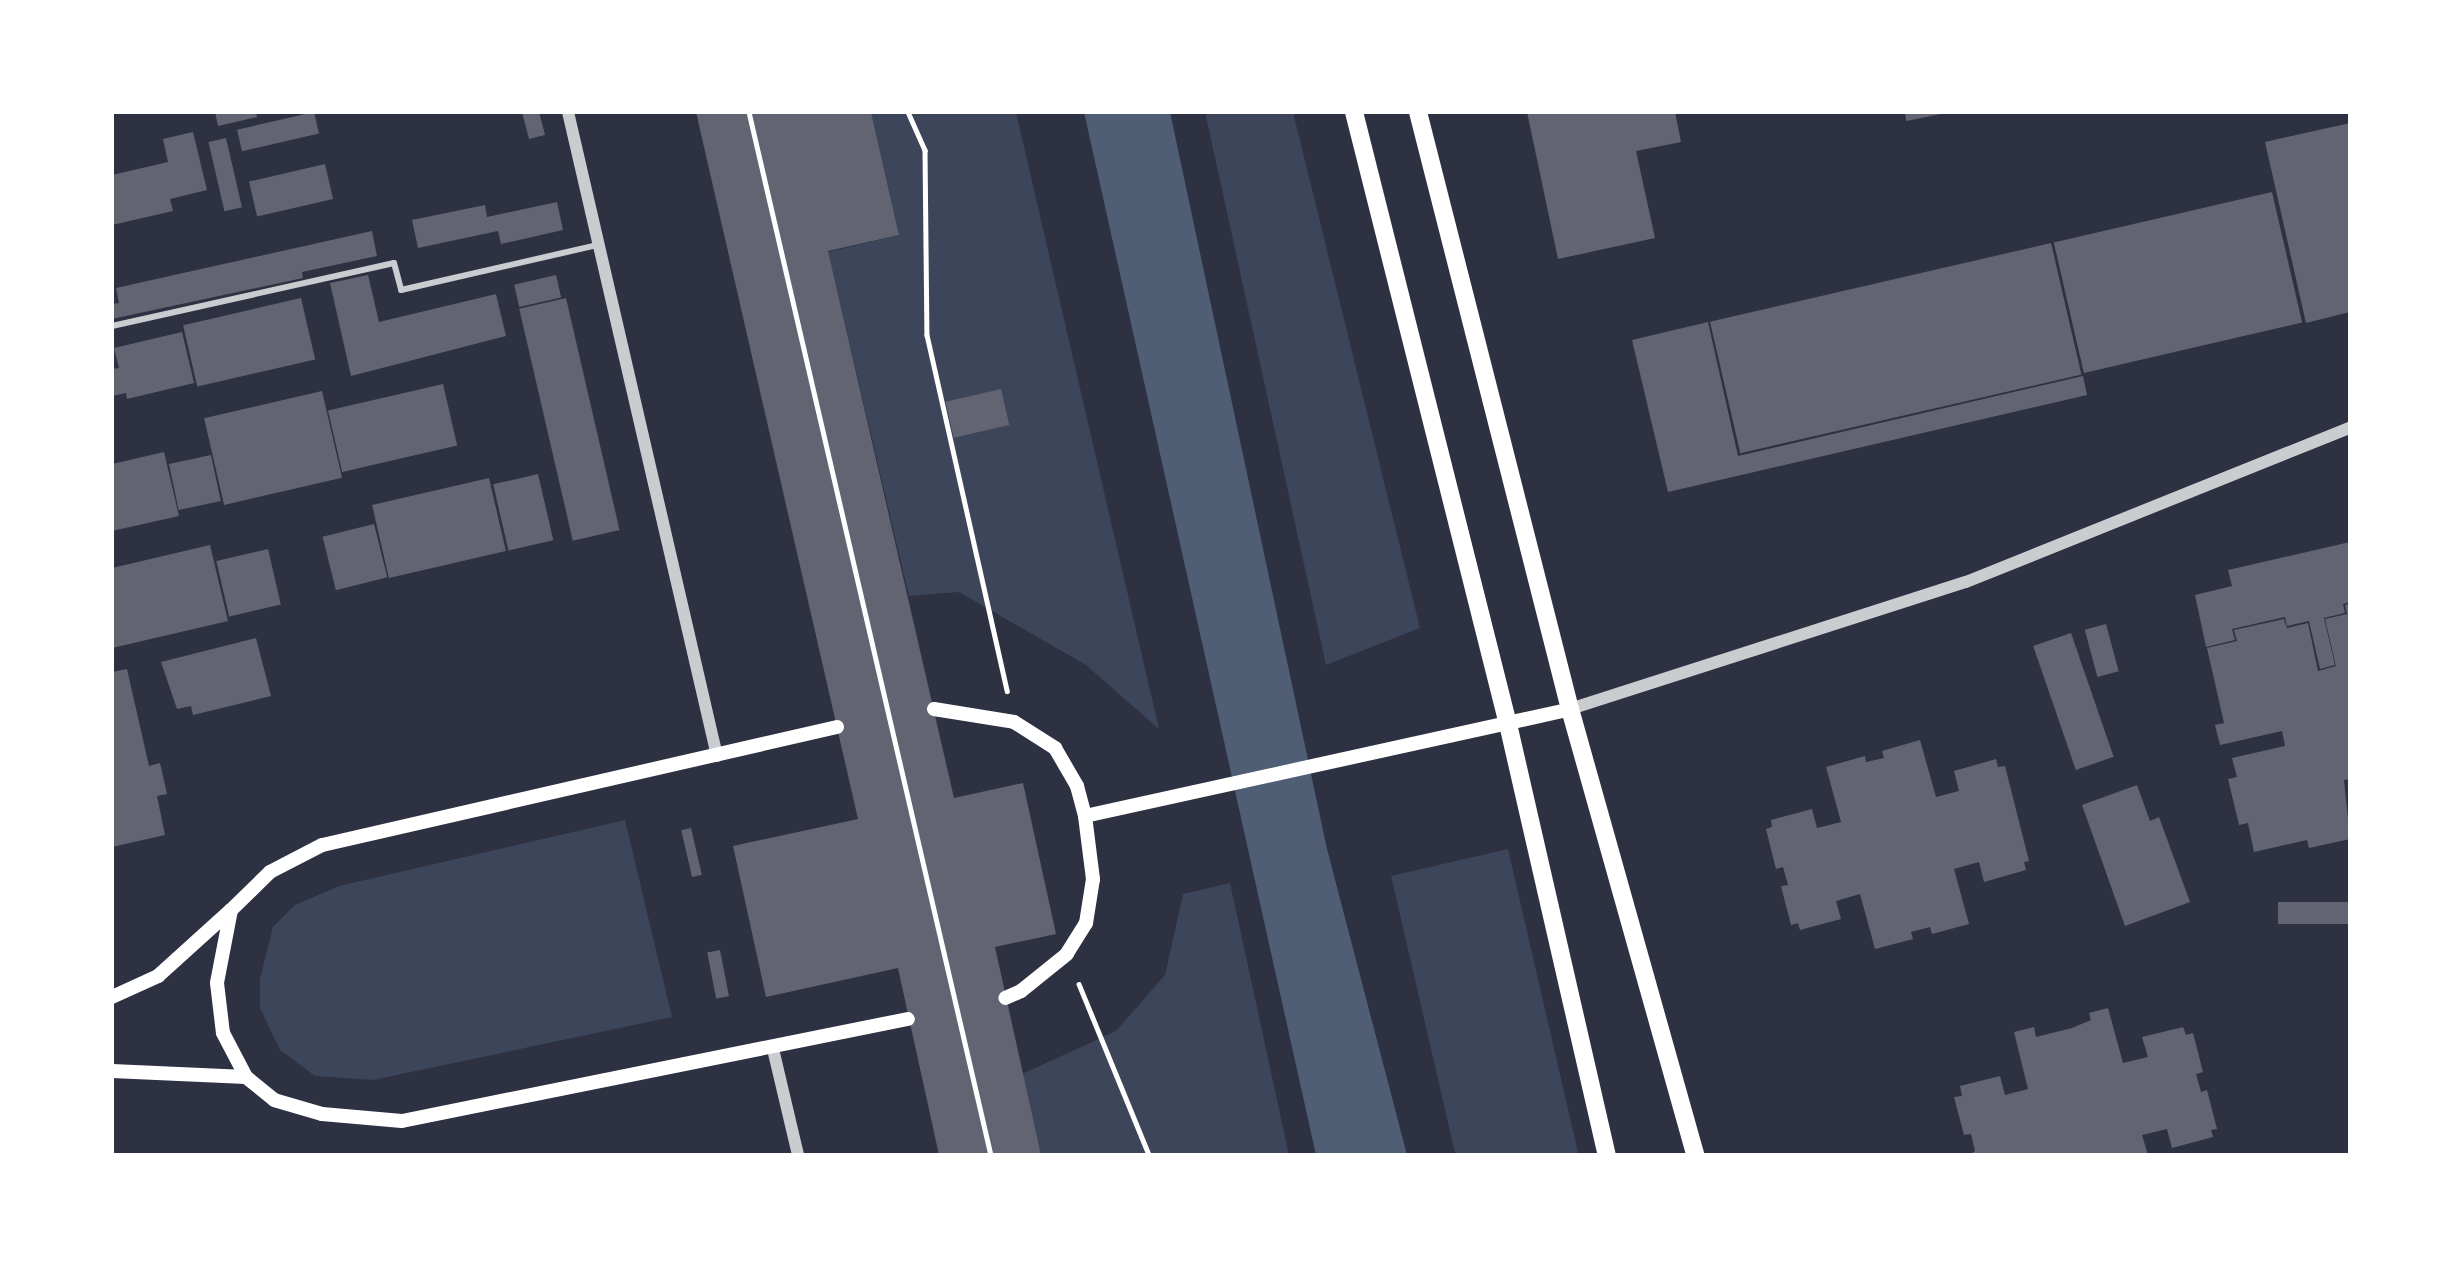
<!DOCTYPE html>
<html>
<head>
<meta charset="utf-8">
<style>
	body { margin:0 }
	#map { position:relative; width:2462px; height:1267px; overflow:hidden; background:#2d3142; font-family:Poppins,sans-serif }
	div>[style] { position:absolute }
	.green>* { inset:0; background:#3c4559; transform-origin:0 0 }
	.water>* { inset:0; background:#4f5d75 }
	.building>* { inset:0; background:#626471; transform-origin:0 0 }
	.path>* { height:4.5px; margin:-2.25px; padding:0 2.25px; transform-origin:2.25px; border-radius:2.25px; background:#fff }
	.pedestrian>* { height:6px; margin:-3px; padding:0 3px; transform-origin:3px; border-radius:3px; background:#caccd0 }
	.tertiary>* { height:12px; margin:-6px; padding:0 6px; transform-origin:6px; border-radius:6px; background:#caccd0 }
	.secondary>* { height:14px; margin:-7px; padding:0 7px; transform-origin:7px; border-radius:7px; background:#fff }
	.primary>* { height:18px; margin:-9px; padding:0 9px; transform-origin:9px; border-radius:9px; background:#fff }
	span { translate:-50% -50%; white-space:nowrap; text-align:center; line-height:1.15; -webkit-text-stroke:6px #fff; paint-order:stroke }
	.frame { position:absolute; inset:0; border:114px solid #fff; pointer-events:none }
</style>
</head>
<body>
<div id="map">
	<div class="green">
		<i style="clip-path:polygon(871px 112px,1016px 112px,1159px 729px,1086px 665px,959px 592px,909px 596px,828px 252px,899px 235px)"></i>
		<i style="clip-path:polygon(1205px 112px,1293px 112px,1420px 628px,1326px 665px)"></i>
		<i style="clip-path:polygon(625px 820px,672px 1017px,373px 1080px,315px 1076px,280px 1050px,260px 1008px,260px 979px,273px 927px,295px 905px,339px 886px)"></i>
		<i style="left:1508px;top:849px;width:314px;height:120px;rotate:77deg"></i>
		<i style="clip-path:polygon(1230px 883px,1289px 1155px,1041px 1155px,1022px 1074px,1116px 1031px,1165px 975px,1183px 894px)"></i>
	</div>
	<div class="water">
		<i style="clip-path:polygon(1084px 112px,1170px 112px,1327px 849px,1407px 1155px,1316px 1155px)"></i>
	</div>
	<div class="building">
		<i style="clip-path:polygon(215px 112px,256px 112px,257px 117px,218px 126px)"></i>
		<i style="left:314px;top:112px;width:22px;height:79px;rotate:77deg"></i>
		<i style="clip-path:polygon(522px 112px,539px 112px,545px 135px,529px 139px)"></i>
		<i style="clip-path:polygon(696px 112px,871px 112px,899px 235px,828px 251px,954px 798px,1023px 783px,1056px 934px,995px 947px,1041px 1155px,939px 1155px,898px 968px,766px 997px,733px 846px,858px 819px)"></i>
		<i style="clip-path:polygon(1527px 112px,1675px 112px,1681px 142px,1636px 151px,1655px 238px,1558px 259px)"></i>
		<i style="clip-path:polygon(1905px 112px,1946px 112px,1946px 113px,1906px 121px)"></i>
		<i style="clip-path:polygon(2350px 123px,2350px 312px,2306px 323px,2265px 142px)"></i>
		<i style="clip-path:polygon(193px 132px,207px 190px,170px 199px,173px 211px,112px 225px,112px 175px,168px 162px,163px 139px)"></i>
		<i style="left:226px;top:138px;width:71px;height:18px;rotate:77deg"></i>
		<i style="left:325px;top:164px;width:36px;height:78px;rotate:77deg"></i>
		<i style="left:2272px;top:192px;width:134px;height:224px;rotate:77deg"></i>
		<i style="clip-path:polygon(557px 202px,563px 230px,501px 244px,498px 231px,418px 248px,412px 220px,485px 205px,487px 217px)"></i>
		<i style="clip-path:polygon(372px 231px,377px 256px,302px 272px,303px 278px,112px 319px,112px 304px,119px 303px,116px 288px)"></i>
		<i style="left:2051px;top:243px;width:135px;height:350px;rotate:77deg"></i>
		<i style="clip-path:polygon(368px 275px,379px 322px,496px 294px,506px 336px,351px 376px,330px 283px)"></i>
		<i style="left:556px;top:275px;width:23px;height:43px;rotate:77deg"></i>
		<i style="left:301px;top:298px;width:63px;height:121px;rotate:77deg"></i>
		<i style="left:566px;top:298px;width:238px;height:48px;rotate:77deg"></i>
		<i style="clip-path:polygon(1708px 322px,1738px 456px,2083px 376px,2087px 395px,1668px 492px,1632px 340px)"></i>
		<i style="clip-path:polygon(182px 332px,194px 383px,127px 399px,126px 393px,112px 396px,112px 369px,119px 368px,114px 348px)"></i>
		<i style="left:443px;top:384px;width:63px;height:118px;rotate:77deg"></i>
		<i style="left:1001px;top:389px;width:37px;height:57px;rotate:77deg"></i>
		<i style="left:322px;top:391px;width:89px;height:121px;rotate:77deg"></i>
		<i style="clip-path:polygon(164px 452px,179px 516px,112px 531px,112px 464px)"></i>
		<i style="left:211px;top:455px;width:47px;height:43px;rotate:78deg"></i>
		<i style="left:538px;top:474px;width:68px;height:46px;rotate:77deg"></i>
		<i style="left:489px;top:478px;width:75px;height:120px;rotate:77deg"></i>
		<i style="left:374px;top:524px;width:55px;height:53px;rotate:76deg"></i>
		<i style="clip-path:polygon(2350px 542px,2350px 602px,2343px 604px,2345px 613px,2324px 618px,2335px 665px,2320px 669px,2309px 621px,2287px 626px,2285px 617px,2232px 629px,2235px 640px,2206px 647px,2195px 595px,2232px 586px,2228px 570px)"></i>
		<i style="clip-path:polygon(210px 545px,228px 621px,112px 648px,112px 568px)"></i>
		<i style="left:268px;top:549px;width:57px;height:53px;rotate:77deg"></i>
		<i style="clip-path:polygon(2350px 604px,2350px 779px,2344px 780px,2350px 839px,2309px 848px,2307px 840px,2254px 852px,2248px 823px,2239px 825px,2228px 779px,2237px 777px,2232px 758px,2285px 746px,2282px 731px,2220px 745px,2215px 725px,2224px 723px,2207px 648px,2237px 641px,2234px 630px,2284px 619px,2287px 628px,2308px 623px,2318px 671px,2336px 666px,2325px 619px,2347px 614px,2345px 605px)"></i>
		<i style="left:2106px;top:624px;width:49px;height:22px;rotate:75deg"></i>
		<i style="left:2071px;top:633px;width:131px;height:40px;rotate:71deg"></i>
		<i style="clip-path:polygon(256px 638px,271px 696px,193px 715px,191px 706px,177px 709px,161px 662px)"></i>
		<i style="clip-path:polygon(127px 669px,149px 766px,160px 763px,167px 794px,157px 796px,165px 835px,112px 847px,112px 672px)"></i>
		<i style="clip-path:polygon(1920px 740px,1936px 797px,1959px 791px,1954px 771px,1996px 759px,1998px 767px,2005px 766px,2029px 861px,2024px 862px,2026px 870px,1984px 882px,1979px 862px,1954px 869px,1969px 924px,1932px 934px,1930px 927px,1911px 932px,1913px 939px,1875px 949px,1860px 894px,1836px 901px,1841px 919px,1800px 930px,1798px 923px,1791px 925px,1781px 886px,1788px 885px,1783px 867px,1776px 869px,1766px 829px,1772px 827px,1771px 820px,1812px 809px,1817px 828px,1841px 822px,1826px 767px,1865px 756px,1866px 762px,1884px 758px,1882px 751px)"></i>
		<i style="clip-path:polygon(2137px 785px,2150px 821px,2159px 817px,2190px 902px,2125px 926px,2082px 805px)"></i>
		<i style="left:691px;top:828px;width:48px;height:10px;rotate:77deg"></i>
		<i style="left:2350px;top:902px;width:22px;height:72px;rotate:90deg"></i>
		<i style="left:720px;top:950px;width:47px;height:13px;rotate:79deg"></i>
		<i style="clip-path:polygon(2108px 1008px,2123px 1063px,2148px 1057px,2142px 1037px,2183px 1027px,2186px 1035px,2193px 1033px,2203px 1072px,2196px 1074px,2201px 1092px,2207px 1090px,2217px 1129px,2211px 1130px,2213px 1137px,2172px 1148px,2167px 1129px,2142px 1135px,2148px 1155px,1969px 1155px,1975px 1151px,1971px 1134px,1964px 1135px,1954px 1097px,1962px 1096px,1960px 1086px,2000px 1076px,2005px 1095px,2028px 1089px,2014px 1032px,2034px 1027px,2036px 1037px,2072px 1028px,2091px 1020px,2089px 1013px)"></i>
	</div>
	<div class="path">
		<i style="left:749px;top:112px;width:1071px;rotate:76.94deg"></i>
		<i style="left:908px;top:112px;width:42px;rotate:65.9deg"></i>
		<i style="left:925px;top:150px;width:185px;rotate:89.4deg"></i>
		<i style="left:927px;top:335px;width:365px;rotate:77.3deg"></i>
		<i style="left:1079px;top:984px;width:185px;rotate:67.7deg"></i>
	</div>
	<div class="pedestrian">
		<i style="left:112px;top:326px;width:289px;rotate:-12.6deg"></i>
		<i style="left:394px;top:263px;width:28px;rotate:75deg"></i>
		<i style="left:401px;top:290px;width:202px;rotate:-12.9deg"></i>
	</div>
	<div class="tertiary">
		<i style="left:568px;top:112px;width:661px;rotate:76.97deg"></i>
		<i style="left:1570px;top:709px;width:416px;rotate:-17.8deg"></i>
		<i style="left:1966px;top:582px;width:414px;rotate:-21.9deg"></i>
		<i style="left:773px;top:1049px;width:109px;rotate:76.7deg"></i>
	</div>
	<div class="secondary">
		<i style="left:934px;top:709px;width:81px;rotate:9.2deg"></i>
		<i style="left:1014px;top:722px;width:49px;rotate:32.4deg"></i>
		<i style="left:1055px;top:748px;width:44px;rotate:59.9deg"></i>
		<i style="left:1077px;top:786px;width:31px;rotate:75deg"></i>
		<i style="left:1085px;top:816px;width:64px;rotate:82.8deg"></i>
		<i style="left:1093px;top:879px;width:45px;rotate:99deg"></i>
		<i style="left:1086px;top:923px;width:36px;rotate:122deg"></i>
		<i style="left:1067px;top:954px;width:59px;rotate:141.2deg"></i>
		<i style="left:1021px;top:991px;width:17px;rotate:156deg"></i>
		<i style="left:837px;top:727px;width:528px;rotate:167.09deg"></i>
		<i style="left:322px;top:845px;width:59px;rotate:152.6deg"></i>
		<i style="left:270px;top:872px;width:54px;rotate:135.7deg"></i>
		<i style="left:231px;top:910px;width:74px;rotate:100.9deg"></i>
		<i style="left:217px;top:983px;width:50px;rotate:83.2deg"></i>
		<i style="left:223px;top:1033px;width:50px;rotate:62.4deg"></i>
		<i style="left:246px;top:1077px;width:36px;rotate:39deg"></i>
		<i style="left:274px;top:1100px;width:50px;rotate:16.3deg"></i>
		<i style="left:322px;top:1114px;width:80px;rotate:5deg"></i>
		<i style="left:402px;top:1121px;width:516px;rotate:-11.4deg"></i>
		<i style="left:1085px;top:816px;width:497px;rotate:-12.4deg"></i>
		<i style="left:112px;top:997px;width:51px;rotate:-24.5deg"></i>
		<i style="left:158px;top:976px;width:98px;rotate:-42.1deg"></i>
		<i style="left:112px;top:1071px;width:134px;rotate:2.6deg"></i>
	</div>
	<div class="primary">
		<i style="left:1354px;top:112px;width:631px;rotate:75.88deg"></i>
		<i style="left:1508px;top:724px;width:442px;rotate:77.1deg"></i>
		<i style="left:1418px;top:112px;width:616px;rotate:75.72deg"></i>
		<i style="left:1570px;top:709px;width:463px;rotate:74.3deg"></i>
	</div>
	<div class="frame"></div>
</div>
</body>
</html>
